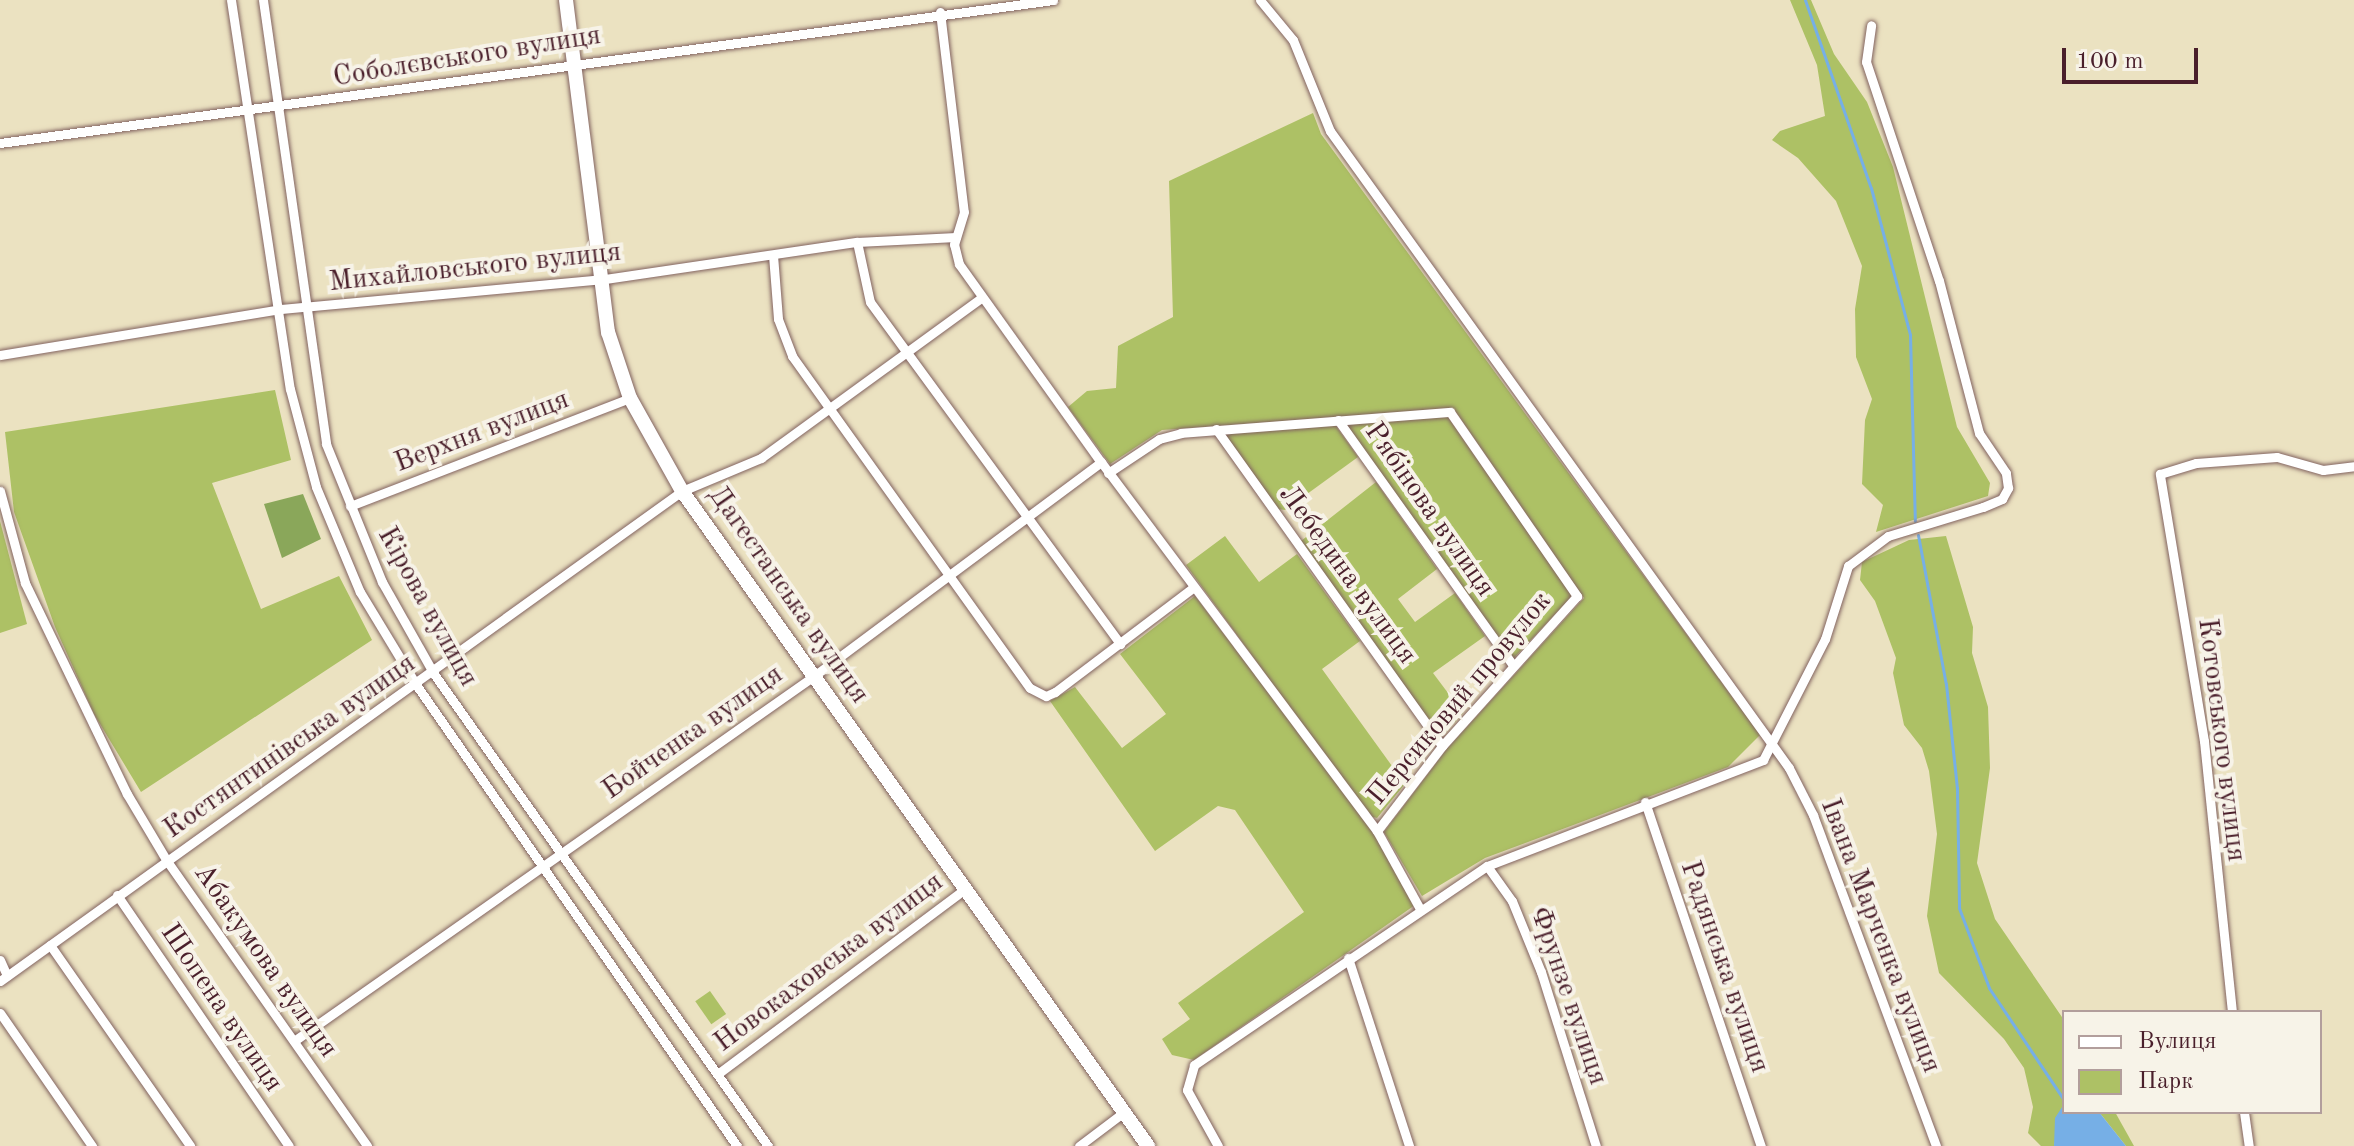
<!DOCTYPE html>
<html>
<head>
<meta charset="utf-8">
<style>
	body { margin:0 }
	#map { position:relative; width:2354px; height:1146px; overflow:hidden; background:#ebe2c1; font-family:"Old Standard TT",serif }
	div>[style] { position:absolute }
	.green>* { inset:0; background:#adc165; transform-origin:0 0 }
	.forest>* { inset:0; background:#8aa75a }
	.water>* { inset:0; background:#76afe6 }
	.stream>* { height:3px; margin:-1.5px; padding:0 1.5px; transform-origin:1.5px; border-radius:1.5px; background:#76afe6 }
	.roads { filter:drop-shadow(0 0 2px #826360) drop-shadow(0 0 2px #826360) }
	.street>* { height:9px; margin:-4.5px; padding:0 4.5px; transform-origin:4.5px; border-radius:4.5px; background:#fff }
	.secondary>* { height:14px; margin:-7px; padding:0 7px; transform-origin:7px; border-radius:7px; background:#fff }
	span { translate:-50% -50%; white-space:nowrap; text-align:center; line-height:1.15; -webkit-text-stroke:8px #f7f3e8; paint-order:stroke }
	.street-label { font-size:28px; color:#4a1f2b }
	.legend { position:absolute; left:2062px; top:1010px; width:260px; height:104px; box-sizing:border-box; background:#f7f3e8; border:2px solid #b29e9c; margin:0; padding:10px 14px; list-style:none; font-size:24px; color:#4a1f2b }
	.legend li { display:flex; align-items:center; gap:16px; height:40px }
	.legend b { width:40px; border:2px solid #b29e9c }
	.scale { position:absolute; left:2062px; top:48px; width:136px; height:36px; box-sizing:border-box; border:4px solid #4a1f2b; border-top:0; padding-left:10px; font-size:24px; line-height:28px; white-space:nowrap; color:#4a1f2b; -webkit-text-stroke:6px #f7f3e8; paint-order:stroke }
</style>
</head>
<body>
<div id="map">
	<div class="green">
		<i style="clip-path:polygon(1790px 0,1811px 0,1834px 54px,1867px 102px,1893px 167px,1957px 427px,1990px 483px,1988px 496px,1876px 532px,1883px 505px,1862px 484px,1865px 420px,1872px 399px,1856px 357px,1855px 309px,1862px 266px,1836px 201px,1798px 158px,1772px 140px,1780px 131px,1825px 116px,1817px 65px)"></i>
		<i style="clip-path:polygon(1313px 113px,1321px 134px,1760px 735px,1728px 767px,1485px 858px,1422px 896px,1384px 832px,1446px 750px,1584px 598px,1454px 409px,1162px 430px,1110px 464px,1068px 407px,1087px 391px,1116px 388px,1118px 346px,1173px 317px,1169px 181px)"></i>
		<i style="clip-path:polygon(275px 390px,291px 460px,212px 483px,261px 609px,339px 576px,372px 640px,141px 792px,94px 714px,55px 627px,14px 512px,5px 432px)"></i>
		<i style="clip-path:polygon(1447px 416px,1572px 596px,1513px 659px,1343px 421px)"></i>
		<i style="clip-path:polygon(1333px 422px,1358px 457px,1285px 510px,1278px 509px,1223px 432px)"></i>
		<i style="clip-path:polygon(1376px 482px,1437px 569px,1398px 599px,1415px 622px,1455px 593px,1485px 636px,1433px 673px,1463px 713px,1441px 738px,1301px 541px)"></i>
		<i style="clip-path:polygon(0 521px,27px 624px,0 633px)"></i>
		<i style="clip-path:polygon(1225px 536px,1259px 582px,1297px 554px,1360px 641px,1322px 669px,1405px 784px,1377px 818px,1369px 816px,1186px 565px)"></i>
		<i style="clip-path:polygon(1946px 536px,1973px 627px,1972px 653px,1988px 707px,1990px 768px,1977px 863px,1995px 919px,2064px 1020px,2064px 1104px,2054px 1146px,2041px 1146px,2028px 1133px,2033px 1107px,2024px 1068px,2004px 1039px,1939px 973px,1927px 916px,1937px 834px,1929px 771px,1922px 748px,1904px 725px,1893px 673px,1896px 658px,1875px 601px,1860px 580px,1862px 562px,1909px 540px)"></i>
		<i style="clip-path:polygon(1195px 596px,1372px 829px,1415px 905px,1194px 1060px,1172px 1055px,1162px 1039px,1190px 1019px,1178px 1003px,1304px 912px,1235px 810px,1218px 806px,1155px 851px,1050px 701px,1075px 687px,1122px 748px,1166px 714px,1120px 654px)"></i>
		<i style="left:710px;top:991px;width:28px;height:18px;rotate:55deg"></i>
		<i style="clip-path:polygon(2099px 1112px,2115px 1112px,2134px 1146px,2126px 1146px)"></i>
	</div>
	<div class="forest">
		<i style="clip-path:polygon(303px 494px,321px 539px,282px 558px,264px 504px)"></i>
	</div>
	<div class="water">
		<i style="clip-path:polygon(2064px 1104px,2064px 1112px,2099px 1112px,2126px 1146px,2054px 1146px,2055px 1118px)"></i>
	</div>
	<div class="stream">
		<i style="left:1805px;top:0;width:199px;rotate:70.7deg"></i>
		<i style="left:1871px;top:188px;width:152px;rotate:75.1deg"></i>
		<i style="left:1910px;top:335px;width:186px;rotate:88.5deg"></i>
		<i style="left:1918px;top:535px;width:152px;rotate:79.4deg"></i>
		<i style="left:1946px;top:684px;width:105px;rotate:84deg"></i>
		<i style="left:1957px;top:788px;width:120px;rotate:89deg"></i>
		<i style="left:1959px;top:908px;width:85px;rotate:69.4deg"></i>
		<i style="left:1989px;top:988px;width:135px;rotate:56.2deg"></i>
	</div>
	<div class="roads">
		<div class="street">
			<i style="left:231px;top:0;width:393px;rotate:81.4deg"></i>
			<i style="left:290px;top:389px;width:101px;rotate:75.1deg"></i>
			<i style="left:316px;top:487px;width:114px;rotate:67.3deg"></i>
			<i style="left:360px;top:592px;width:110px;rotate:58.8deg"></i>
			<i style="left:417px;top:686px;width:560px;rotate:55.18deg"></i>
			<i style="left:263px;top:0;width:448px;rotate:81.9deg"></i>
			<i style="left:326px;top:444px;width:149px;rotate:67.9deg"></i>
			<i style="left:382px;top:582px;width:106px;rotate:60.5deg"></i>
			<i style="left:434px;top:674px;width:578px;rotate:54.72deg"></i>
			<i style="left:1260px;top:0;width:52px;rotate:50.5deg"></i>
			<i style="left:1293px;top:40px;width:98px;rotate:67.9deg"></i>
			<i style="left:1330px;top:131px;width:785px;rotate:54.22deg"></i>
			<i style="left:1789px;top:768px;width:53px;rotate:62.9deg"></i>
			<i style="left:1813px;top:815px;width:353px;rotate:69.6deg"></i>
			<i style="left:940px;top:12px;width:201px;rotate:83.2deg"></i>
			<i style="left:964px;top:212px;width:34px;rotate:107deg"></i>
			<i style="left:954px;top:244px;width:21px;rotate:76deg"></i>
			<i style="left:959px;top:264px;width:244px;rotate:54.4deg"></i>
			<i style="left:0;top:143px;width:1063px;rotate:-7.73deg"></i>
			<i style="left:857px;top:242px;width:61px;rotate:77.8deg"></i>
			<i style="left:870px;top:302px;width:424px;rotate:53.8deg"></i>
			<i style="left:773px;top:255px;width:64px;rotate:85.5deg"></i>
			<i style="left:778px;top:319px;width:40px;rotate:69deg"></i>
			<i style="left:792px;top:356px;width:408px;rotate:54.4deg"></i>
			<i style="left:1030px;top:688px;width:18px;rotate:27deg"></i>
			<i style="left:1046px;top:696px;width:10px;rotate:-24deg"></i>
			<i style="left:1055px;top:692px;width:174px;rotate:-37.1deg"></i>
			<i style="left:0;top:355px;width:284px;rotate:-9.3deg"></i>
			<i style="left:280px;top:309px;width:326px;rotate:-5.3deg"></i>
			<i style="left:605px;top:279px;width:255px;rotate:-8.4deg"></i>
			<i style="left:857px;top:242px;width:99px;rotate:-2.9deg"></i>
			<i style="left:1338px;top:420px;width:300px;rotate:54.5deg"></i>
			<i style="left:1216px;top:429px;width:389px;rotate:54.5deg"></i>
			<i style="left:1108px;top:473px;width:61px;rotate:-33.7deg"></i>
			<i style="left:1159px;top:439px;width:23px;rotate:-15deg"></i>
			<i style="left:1181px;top:433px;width:270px;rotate:-4.5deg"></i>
			<i style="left:1450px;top:412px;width:224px;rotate:55.4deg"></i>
			<i style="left:1577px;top:596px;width:202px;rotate:132deg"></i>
			<i style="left:1442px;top:746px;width:107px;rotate:127.4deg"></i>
			<i style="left:0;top:491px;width:95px;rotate:74.8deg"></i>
			<i style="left:25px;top:583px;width:234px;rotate:64.2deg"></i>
			<i style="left:127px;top:794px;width:78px;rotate:59.2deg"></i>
			<i style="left:167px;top:861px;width:348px;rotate:54.9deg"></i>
			<i style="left:350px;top:506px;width:300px;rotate:-21.1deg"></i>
			<i style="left:1645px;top:802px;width:363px;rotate:71.4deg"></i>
			<i style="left:1487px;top:866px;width:43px;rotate:54.5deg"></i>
			<i style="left:1512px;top:901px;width:77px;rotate:67.8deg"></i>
			<i style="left:1541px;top:972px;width:182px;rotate:72.5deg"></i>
			<i style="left:117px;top:895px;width:304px;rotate:55.6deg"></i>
			<i style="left:50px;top:945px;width:245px;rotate:55.1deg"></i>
			<i style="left:1348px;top:958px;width:198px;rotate:72deg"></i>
			<i style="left:0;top:960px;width:17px;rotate:66deg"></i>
			<i style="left:0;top:981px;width:840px;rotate:-35.7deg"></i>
			<i style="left:682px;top:491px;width:86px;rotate:-22.7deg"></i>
			<i style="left:761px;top:458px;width:272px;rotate:-36deg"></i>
			<i style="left:2232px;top:1012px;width:272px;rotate:-95.9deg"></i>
			<i style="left:2204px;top:741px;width:271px;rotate:-99.4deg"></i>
			<i style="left:2160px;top:474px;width:38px;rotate:-17deg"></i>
			<i style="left:2196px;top:463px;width:81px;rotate:-4.2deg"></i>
			<i style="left:2277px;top:457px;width:48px;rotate:15.8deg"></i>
			<i style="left:2323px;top:470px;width:31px;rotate:-7deg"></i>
			<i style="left:0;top:1013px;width:162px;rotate:55.3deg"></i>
			<i style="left:294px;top:1041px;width:635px;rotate:-35.07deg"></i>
			<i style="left:814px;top:676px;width:358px;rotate:-36.7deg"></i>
			<i style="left:1101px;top:462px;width:461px;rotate:53.2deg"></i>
			<i style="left:1377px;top:831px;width:87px;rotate:61.1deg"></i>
			<i style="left:719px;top:1073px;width:307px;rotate:-36.8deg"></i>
			<i style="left:2244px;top:1112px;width:34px;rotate:82deg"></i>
			<i style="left:1079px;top:1146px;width:56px;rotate:-37.1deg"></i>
			<i style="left:1218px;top:1146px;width:64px;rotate:-119deg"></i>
			<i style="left:1187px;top:1090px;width:26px;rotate:-74deg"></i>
			<i style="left:1194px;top:1065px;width:354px;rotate:-34.2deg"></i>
			<i style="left:1487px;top:866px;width:296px;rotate:-21deg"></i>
			<i style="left:1763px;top:760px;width:136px;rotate:-62.9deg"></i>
			<i style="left:1825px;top:639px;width:77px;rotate:-72.5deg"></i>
			<i style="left:1848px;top:566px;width:50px;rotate:-36.9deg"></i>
			<i style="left:1888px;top:536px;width:99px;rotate:-17deg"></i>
			<i style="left:1983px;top:507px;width:21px;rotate:-23deg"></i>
			<i style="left:2002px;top:499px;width:13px;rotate:-61deg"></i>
			<i style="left:2008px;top:488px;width:15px;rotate:-98deg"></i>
			<i style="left:2006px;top:473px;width:48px;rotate:-124deg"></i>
			<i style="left:1979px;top:433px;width:157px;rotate:-104.7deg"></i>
			<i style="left:1939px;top:281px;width:231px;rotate:-108.4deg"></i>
			<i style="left:1866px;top:62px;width:37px;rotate:-82deg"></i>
		</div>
		<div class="secondary">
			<i style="left:566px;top:0;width:335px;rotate:82.8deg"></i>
			<i style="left:608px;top:332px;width:70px;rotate:71.6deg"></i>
			<i style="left:630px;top:398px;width:107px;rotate:60.8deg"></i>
			<i style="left:682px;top:491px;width:804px;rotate:54.57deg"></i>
		</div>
	</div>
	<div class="street-label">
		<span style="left:467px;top:57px;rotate:-9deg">Соболєвського вулиця</span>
		<span style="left:475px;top:268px;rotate:-6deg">Михайловського вулиця</span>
		<span style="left:482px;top:432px;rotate:-21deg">Верхня вулиця</span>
		<span style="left:1429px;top:510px;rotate:55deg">Рябінова вулиця</span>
		<span style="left:1347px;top:575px;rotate:54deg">Лебедина вулиця</span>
		<span style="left:788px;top:595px;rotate:55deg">Дагестанська вулиця</span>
		<span style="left:427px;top:607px;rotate:61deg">Кірова вулиця</span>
		<span style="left:1460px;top:699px;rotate:-50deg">Персиковий провулок</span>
		<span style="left:693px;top:733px;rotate:-35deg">Бойченка вулиця</span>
		<span style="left:2221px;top:740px;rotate:83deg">Котовського вулиця</span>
		<span style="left:290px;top:747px;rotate:-35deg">Костянтинівська вулиця</span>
		<span style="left:1880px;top:936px;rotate:69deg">Івана Марченка вулиця</span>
		<span style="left:265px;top:961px;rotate:55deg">Абакумова вулиця</span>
		<span style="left:829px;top:963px;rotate:-37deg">Новокаховська вулиця</span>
		<span style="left:1724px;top:967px;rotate:71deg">Радянська вулиця</span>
		<span style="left:1568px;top:996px;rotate:71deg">Фрунзе вулиця</span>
		<span style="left:221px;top:1008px;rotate:56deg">Шопена вулиця</span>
	</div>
	<ul class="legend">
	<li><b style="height:10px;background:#fff"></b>Вулиця</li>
	<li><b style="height:22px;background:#adc165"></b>Парк</li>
	</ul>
	<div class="scale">100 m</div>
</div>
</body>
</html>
